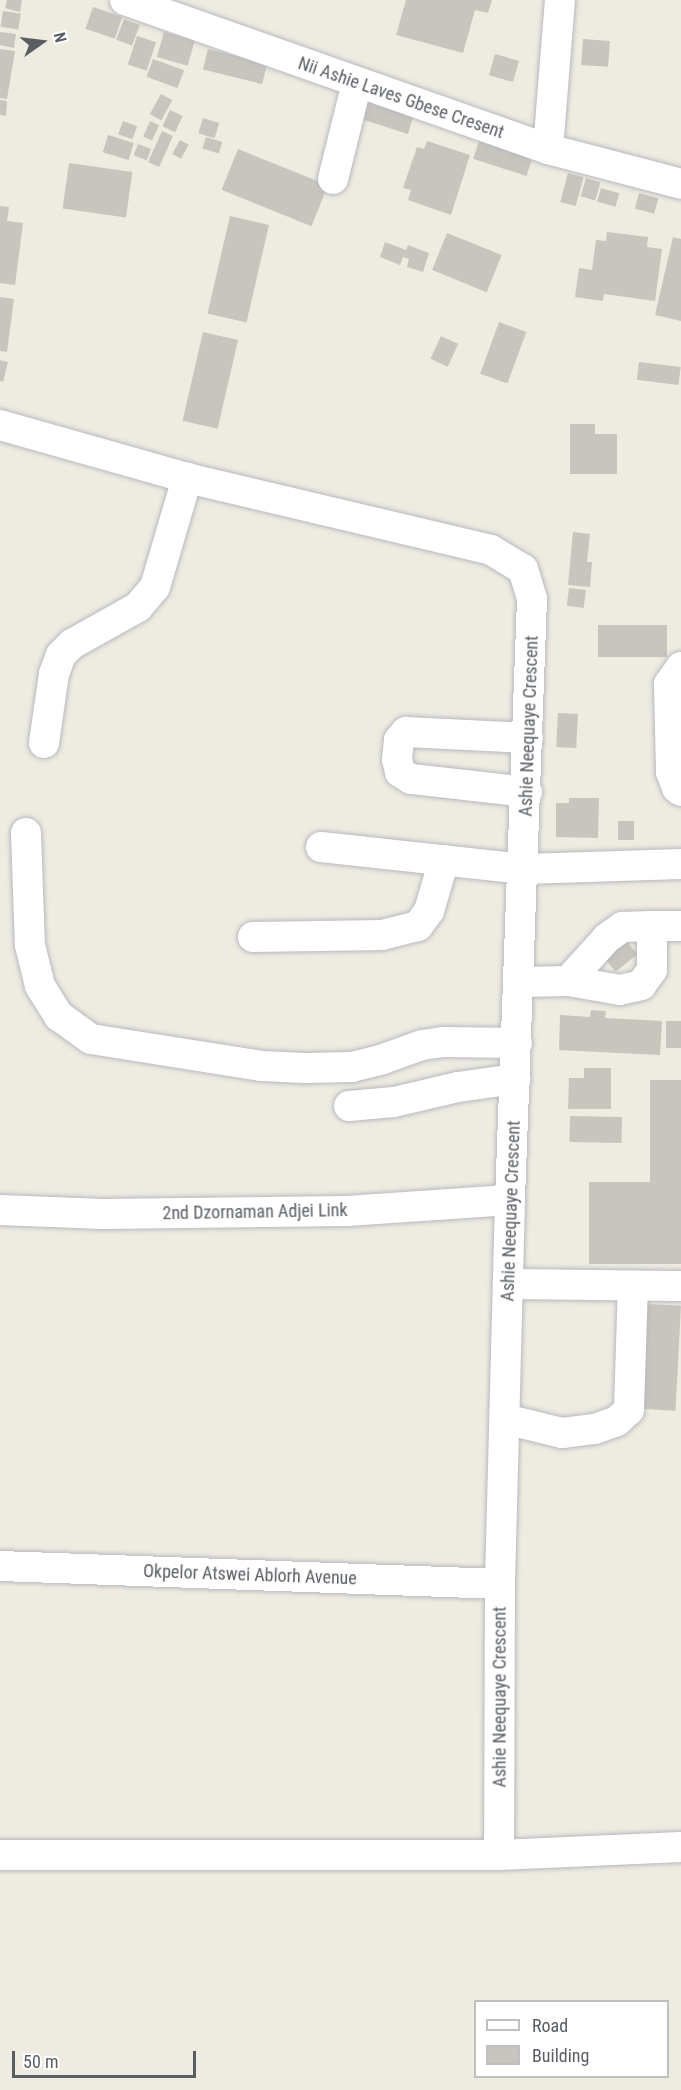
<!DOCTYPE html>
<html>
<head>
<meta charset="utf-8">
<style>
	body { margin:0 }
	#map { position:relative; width:681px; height:2090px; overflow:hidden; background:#eeebe1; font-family:"Roboto Condensed",sans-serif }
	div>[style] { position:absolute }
	.building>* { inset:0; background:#c8c5be; transform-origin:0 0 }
	.roads { filter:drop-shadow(0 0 2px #b7b9be) drop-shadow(0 0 2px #b7b9be) }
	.minor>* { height:30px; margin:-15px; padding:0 15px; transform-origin:15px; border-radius:15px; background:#fff }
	span { translate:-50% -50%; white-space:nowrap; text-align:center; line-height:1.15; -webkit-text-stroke:5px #fff; paint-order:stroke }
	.street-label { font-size:18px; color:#5a5e63 }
	.legend { position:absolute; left:474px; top:2000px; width:195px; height:78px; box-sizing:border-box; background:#fff; border:2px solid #bdbfc1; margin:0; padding:8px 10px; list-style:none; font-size:18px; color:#5a5e63 }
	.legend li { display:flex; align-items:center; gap:12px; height:30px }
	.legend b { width:30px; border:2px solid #bdbfc1 }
	.north { position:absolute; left:12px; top:12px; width:60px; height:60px; -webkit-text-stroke:4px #fff; paint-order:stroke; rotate:76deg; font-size:16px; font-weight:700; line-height:24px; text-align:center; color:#5a5e63 }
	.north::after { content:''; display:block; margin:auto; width:21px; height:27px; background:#5a5e63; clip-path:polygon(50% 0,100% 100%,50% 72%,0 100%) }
	.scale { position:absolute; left:12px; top:2051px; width:184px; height:27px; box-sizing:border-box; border:3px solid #5a5e63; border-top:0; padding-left:8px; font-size:18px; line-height:21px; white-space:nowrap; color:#5a5e63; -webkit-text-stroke:4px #fff; paint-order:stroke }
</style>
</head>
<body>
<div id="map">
	<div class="building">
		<i style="clip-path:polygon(7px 0,22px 0,20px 12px,5px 8px)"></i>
		<i style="clip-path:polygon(406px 0,492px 0,488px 13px,475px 10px,463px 53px,396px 35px)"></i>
		<i style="left:93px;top:7px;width:31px;height:23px;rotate:19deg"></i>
		<i style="left:3px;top:11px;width:18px;height:16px;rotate:9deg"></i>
		<i style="left:124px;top:19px;width:17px;height:22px;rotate:21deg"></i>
		<i style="clip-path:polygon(0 32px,16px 34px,14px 48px,0 45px)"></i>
		<i style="left:164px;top:32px;width:32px;height:26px;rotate:16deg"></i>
		<i style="left:137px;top:36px;width:20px;height:30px;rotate:18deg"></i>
		<i style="left:583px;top:39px;width:27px;height:26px;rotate:4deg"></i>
		<i style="clip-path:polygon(0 49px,15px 51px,7px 99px,0 98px)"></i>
		<i style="left:208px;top:49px;width:61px;height:21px;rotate:14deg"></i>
		<i style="left:495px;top:54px;width:25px;height:22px;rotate:16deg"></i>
		<i style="left:153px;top:59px;width:33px;height:19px;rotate:20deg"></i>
		<i style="left:161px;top:94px;width:13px;height:23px;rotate:29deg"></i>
		<i style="clip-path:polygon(365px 97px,391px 105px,389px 109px,413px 117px,408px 134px,358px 118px)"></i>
		<i style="clip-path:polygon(0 100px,7px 101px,6px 116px,0 115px)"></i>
		<i style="left:170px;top:110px;width:14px;height:18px;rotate:25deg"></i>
		<i style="left:203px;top:118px;width:17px;height:16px;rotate:17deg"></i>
		<i style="left:123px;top:121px;width:15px;height:14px;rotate:20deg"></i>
		<i style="left:150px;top:121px;width:10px;height:17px;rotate:24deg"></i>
		<i style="left:162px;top:131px;width:12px;height:34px;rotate:24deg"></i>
		<i style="left:108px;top:135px;width:27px;height:18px;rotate:17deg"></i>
		<i style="left:481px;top:135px;width:56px;height:25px;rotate:18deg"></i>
		<i style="left:206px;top:137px;width:17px;height:12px;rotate:17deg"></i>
		<i style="left:180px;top:140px;width:10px;height:16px;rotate:29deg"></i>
		<i style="clip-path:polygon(427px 141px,470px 155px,451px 215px,408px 200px,411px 190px,403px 188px,417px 147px,424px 149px)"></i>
		<i style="left:138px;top:144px;width:14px;height:12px;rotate:21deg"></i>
		<i style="left:238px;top:149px;width:97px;height:44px;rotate:22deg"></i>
		<i style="left:69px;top:163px;width:64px;height:46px;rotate:8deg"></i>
		<i style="left:568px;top:173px;width:16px;height:30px;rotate:15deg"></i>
		<i style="left:586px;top:178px;width:15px;height:19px;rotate:16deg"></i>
		<i style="left:601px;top:188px;width:19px;height:14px;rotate:16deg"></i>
		<i style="left:639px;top:193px;width:20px;height:16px;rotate:15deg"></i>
		<i style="clip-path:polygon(0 206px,9px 207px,7px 221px,23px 223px,15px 285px,0 283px)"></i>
		<i style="left:230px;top:216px;width:40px;height:100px;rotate:13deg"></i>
		<i style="clip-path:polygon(607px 232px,648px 237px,647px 247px,662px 249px,655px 301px,604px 294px,603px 301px,575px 297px,579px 268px,592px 270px,596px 240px,606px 241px)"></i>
		<i style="left:447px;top:233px;width:59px;height:40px;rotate:22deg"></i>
		<i style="clip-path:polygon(673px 237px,681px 239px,681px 321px,655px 315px)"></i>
		<i style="clip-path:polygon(385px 242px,406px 250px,408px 245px,429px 253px,423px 272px,407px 267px,409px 259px,403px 257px,400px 265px,380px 257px)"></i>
		<i style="clip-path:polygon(0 297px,14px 299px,7px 352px,0 351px)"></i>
		<i style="left:499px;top:322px;width:29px;height:55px;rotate:20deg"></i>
		<i style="left:203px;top:332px;width:36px;height:91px;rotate:13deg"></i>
		<i style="left:441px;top:336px;width:19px;height:25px;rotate:25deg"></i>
		<i style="clip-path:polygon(0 360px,8px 362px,3px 382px,0 381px)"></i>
		<i style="left:639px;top:362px;width:42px;height:18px;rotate:7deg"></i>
		<i style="clip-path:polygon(570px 424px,595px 424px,595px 434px,617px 434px,617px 474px,570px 474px)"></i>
		<i style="clip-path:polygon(573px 532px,590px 534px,587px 562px,592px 562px,590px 587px,568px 585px)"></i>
		<i style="left:569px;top:588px;width:17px;height:18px;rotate:7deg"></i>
		<i style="left:667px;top:625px;width:32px;height:69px;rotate:90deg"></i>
		<i style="left:558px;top:713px;width:20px;height:34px;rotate:3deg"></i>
		<i style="clip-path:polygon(569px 798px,599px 798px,598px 838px,556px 837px,556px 803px,569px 803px)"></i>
		<i style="left:618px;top:821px;width:16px;height:19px"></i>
		<i style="left:621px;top:934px;width:26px;height:28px;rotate:51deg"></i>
		<i style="clip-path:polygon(591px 1010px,606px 1011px,605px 1018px,662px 1021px,660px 1055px,559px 1050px,560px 1015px,590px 1017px)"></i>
		<i style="left:666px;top:1021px;width:15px;height:27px"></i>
		<i style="clip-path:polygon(584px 1068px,611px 1068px,611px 1109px,568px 1109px,569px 1078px,584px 1078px)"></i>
		<i style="clip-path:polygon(650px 1080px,681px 1080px,681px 1264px,589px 1264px,589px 1182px,650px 1182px)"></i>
		<i style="left:570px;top:1116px;width:52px;height:26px;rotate:1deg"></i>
		<i style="left:647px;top:1304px;width:34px;height:105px;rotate:3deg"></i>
	</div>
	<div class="roads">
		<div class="minor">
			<i style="left:125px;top:0;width:448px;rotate:19.4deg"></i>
			<i style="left:548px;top:149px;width:138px;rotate:14.7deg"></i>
			<i style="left:548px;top:149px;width:149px;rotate:-85.4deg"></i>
			<i style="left:333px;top:179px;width:99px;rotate:-76deg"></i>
			<i style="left:0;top:425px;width:194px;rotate:15.8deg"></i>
			<i style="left:187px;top:478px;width:312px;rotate:13.3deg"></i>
			<i style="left:491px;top:550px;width:37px;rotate:31deg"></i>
			<i style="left:523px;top:569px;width:31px;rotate:73deg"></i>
			<i style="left:532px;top:599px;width:601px;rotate:92.1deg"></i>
			<i style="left:510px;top:1200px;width:384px;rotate:91.5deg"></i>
			<i style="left:500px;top:1584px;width:271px;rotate:90.2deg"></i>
			<i style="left:681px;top:667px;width:21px;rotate:125deg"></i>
			<i style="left:669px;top:684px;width:88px;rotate:88.7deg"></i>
			<i style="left:671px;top:772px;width:17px;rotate:69deg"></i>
			<i style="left:677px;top:788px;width:5px;rotate:37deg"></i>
			<i style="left:44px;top:743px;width:70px;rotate:-81.8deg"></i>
			<i style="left:54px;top:674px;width:20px;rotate:-70deg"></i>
			<i style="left:61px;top:655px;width:16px;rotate:-45deg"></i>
			<i style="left:72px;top:644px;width:76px;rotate:-29.3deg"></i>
			<i style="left:138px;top:607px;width:26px;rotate:-50deg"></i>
			<i style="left:155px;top:587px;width:114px;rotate:-73.6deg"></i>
			<i style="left:527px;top:792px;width:117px;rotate:-173.6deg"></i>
			<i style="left:411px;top:779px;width:13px;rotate:-148deg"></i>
			<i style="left:400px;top:772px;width:13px;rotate:-103deg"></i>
			<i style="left:397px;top:759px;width:19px;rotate:-84deg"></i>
			<i style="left:399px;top:740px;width:11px;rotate:-49deg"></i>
			<i style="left:406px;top:732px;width:122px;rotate:2.8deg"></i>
			<i style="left:26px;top:833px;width:112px;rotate:88deg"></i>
			<i style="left:30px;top:945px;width:42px;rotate:76.3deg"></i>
			<i style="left:40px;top:986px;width:36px;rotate:58deg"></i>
			<i style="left:59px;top:1016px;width:39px;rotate:36deg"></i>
			<i style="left:91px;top:1039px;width:172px;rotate:9deg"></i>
			<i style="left:261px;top:1066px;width:44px;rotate:2.6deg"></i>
			<i style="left:305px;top:1068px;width:47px;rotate:-1.2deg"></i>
			<i style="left:352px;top:1067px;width:32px;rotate:-14deg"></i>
			<i style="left:383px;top:1059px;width:41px;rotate:-19.7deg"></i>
			<i style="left:422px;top:1045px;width:21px;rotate:-8deg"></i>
			<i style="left:443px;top:1042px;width:74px;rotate:0.8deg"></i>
			<i style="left:321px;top:847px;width:204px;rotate:6.2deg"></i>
			<i style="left:524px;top:869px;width:157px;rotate:-1.8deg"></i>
			<i style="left:253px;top:937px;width:129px;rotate:-0.9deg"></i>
			<i style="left:382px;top:935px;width:37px;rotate:-14deg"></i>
			<i style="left:418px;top:926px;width:19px;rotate:-54deg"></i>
			<i style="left:429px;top:911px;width:53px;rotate:-73.6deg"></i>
			<i style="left:568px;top:981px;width:58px;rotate:-47.8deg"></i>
			<i style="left:607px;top:938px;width:19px;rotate:-36deg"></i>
			<i style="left:622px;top:927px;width:30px;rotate:-2deg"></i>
			<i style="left:520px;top:982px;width:48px;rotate:-1.2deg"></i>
			<i style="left:568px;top:981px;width:53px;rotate:9.8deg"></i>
			<i style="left:620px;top:990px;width:22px;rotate:-13deg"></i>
			<i style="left:641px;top:985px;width:19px;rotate:-54deg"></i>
			<i style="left:652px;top:970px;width:44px;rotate:-90deg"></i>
			<i style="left:652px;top:926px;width:29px"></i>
			<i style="left:349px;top:1106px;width:45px;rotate:-5.1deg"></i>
			<i style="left:394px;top:1102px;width:66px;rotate:-13.2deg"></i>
			<i style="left:458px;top:1087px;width:58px;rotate:-8deg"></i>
			<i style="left:0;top:1210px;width:103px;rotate:2.2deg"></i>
			<i style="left:103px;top:1214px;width:244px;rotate:-0.7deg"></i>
			<i style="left:347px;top:1211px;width:163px;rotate:-3.9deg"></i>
			<i style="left:508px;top:1284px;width:173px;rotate:0.7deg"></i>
			<i style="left:505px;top:1419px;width:59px;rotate:13.8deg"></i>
			<i style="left:562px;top:1433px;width:33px;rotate:-7deg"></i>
			<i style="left:595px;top:1429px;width:23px;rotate:-20deg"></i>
			<i style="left:617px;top:1421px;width:16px;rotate:-43deg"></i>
			<i style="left:629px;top:1410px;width:124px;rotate:-88.2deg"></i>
			<i style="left:0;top:1566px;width:500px;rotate:2.06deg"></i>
			<i style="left:0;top:1855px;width:499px"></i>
			<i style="left:499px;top:1855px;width:182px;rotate:-2.5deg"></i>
		</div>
	</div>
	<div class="street-label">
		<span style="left:401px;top:98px;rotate:19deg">Nii Ashie Laves Gbese Cresent</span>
		<span style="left:529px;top:726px;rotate:-88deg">Ashie Neequaye Crescent</span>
		<span style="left:511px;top:1211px;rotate:-88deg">Ashie Neequaye Crescent</span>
		<span style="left:255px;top:1212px;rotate:-1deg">2nd Dzornaman Adjei Link</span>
		<span style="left:250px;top:1575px;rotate:2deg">Okpelor Atswei Ablorh Avenue</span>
		<span style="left:500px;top:1697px;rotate:-90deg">Ashie Neequaye Crescent</span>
	</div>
	<ul class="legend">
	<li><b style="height:8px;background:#fff"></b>Road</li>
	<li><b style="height:16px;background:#c8c5be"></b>Building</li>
	</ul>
	<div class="north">N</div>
	<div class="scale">50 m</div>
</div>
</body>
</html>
